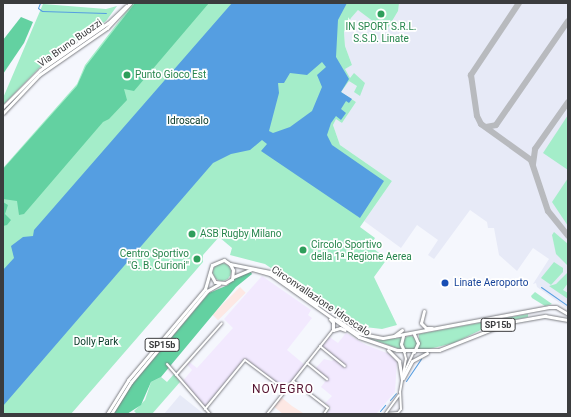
<!DOCTYPE html>
<html>
<head>
<meta charset="utf-8">
<style>
	body { margin:0 }
	#map { position:relative; width:571px; height:417px; overflow:hidden; background:#f5f7fd; font-family:Roboto,sans-serif }
	div>[style] { position:absolute }
	.commercial>* { inset:0; background:#fde8e4; transform-origin:0 0 }
	.industrial>* { inset:0; background:#f2e9fe }
	.built>* { inset:0; background:#e7eaf7 }
	.green>* { inset:0; background:#a4edc9 }
	.round { border-radius:50% }
	.forest>* { inset:0; background:#63d1a1 }
	.water>* { inset:0; background:#559ee1 }
	.stream>* { height:1px; margin:-0.5px; padding:0 0.5px; transform-origin:0.5px; border-radius:0.5px; background:#559ee1 }
	.taxiway>* { height:6px; margin:-3px; padding:0 3px; transform-origin:3px; border-radius:3px; background:#b8babe }
	.roads { filter:drop-shadow(0 0 1px #7d7f84) drop-shadow(0 0 1px #7d7f84) }
	.minor>* { height:2px; margin:-1px; padding:0 1px; transform-origin:1px; border-radius:1px; background:#fff }
	.secondary>* { height:3px; margin:-1.5px; padding:0 1.5px; transform-origin:1.5px; border-radius:1.5px; background:#fff }
	.primary>* { height:3px; margin:-1.5px; padding:0 1.5px; transform-origin:1.5px; border-radius:1.5px; background:#fff }
	.dots>* { width:11px; height:11px; translate:-50% -50%; box-sizing:border-box; border:2px solid #fff; border-radius:50% }
	span { translate:-50% -50%; white-space:nowrap; text-align:center; line-height:1.15; -webkit-text-stroke:3.5px #fff; paint-order:stroke }
	.shield-label span { padding:1px 3px; background:#fff; border:1px solid; border-radius:3px; -webkit-text-stroke-width:0 }
	.shield-label { font-size:9px; color:#3b3c3e; font-weight:700 }
	.leisure-label { font-size:10px; color:#27864d }
	.left { translate:0 -50%; text-align:left }
	.right { translate:-100% -50%; text-align:right }
	.street-label { font-size:10px; color:#3b3c3e }
	.park-label { font-size:10px; color:#023522 }
	.transit-label { font-size:10px; color:#164399 }
	.quarter-label { font-size:12px; color:#551330; letter-spacing:1px }
	.frame { position:absolute; inset:0; border:4px solid #3b3c3e; pointer-events:none }
</style>
</head>
<body>
<div id="map">
	<div class="commercial">
		<i style="left:240px;top:287px;width:8px;height:39px;rotate:45deg"></i>
		<i style="clip-path:polygon(281px 397px,292px 406px,303px 413px,283px 414px,273px 406px)"></i>
	</div>
	<div class="industrial">
		<i style="clip-path:polygon(262px 276px,311px 310px,308px 315px,312px 318px,287px 350px,305px 365px,285px 390px,245px 360px,205px 409px,182px 382px,192px 370px,186px 363px,188px 361px,197px 368px,233px 328px,224px 319px)"></i>
		<i style="clip-path:polygon(346px 333px,366px 345px,392px 355px,397px 361px,395px 392px,376px 414px,327px 414px,331px 408px,325px 403px,332px 396px,321px 387px,327px 379px,315px 369px,324px 359px,332px 361px,335px 358px,320px 346px,328px 336px,338px 343px)"></i>
	</div>
	<div class="built">
		<i style="clip-path:polygon(364px 3px,568px 3px,568px 309px,537px 287px,536px 283px,533px 284px,549px 259px,533px 248px,517px 271px,499px 255px,494px 228px,488px 228px,487px 222px,470px 210px,434px 259px,428px 255px,438px 240px,417px 225px,401px 248px,364px 221px,392px 181px,340px 145px,333px 125px,336px 118px,342px 123px,356px 102px,341px 92px,344px 69px,352px 65px,345px 46px,344px 32px,351px 18px)"></i>
		<i style="clip-path:polygon(180px 395px,204px 414px,164px 414px)"></i>
	</div>
	<div class="green">
		<i style="clip-path:polygon(133px 3px,399px 3px,398px 11px,386px 31px,358px 10px,351px 18px,344px 32px,345px 46px,352px 65px,345px 69px,350px 78px,354px 73px,365px 83px,360px 96px,354px 92px,357px 86px,349px 81px,341px 92px,356px 102px,342px 123px,336px 119px,333px 125px,340px 145px,392px 181px,360px 227px,375px 238px,370px 246px,387px 259px,374px 277px,397px 325px,382px 329px,356px 326px,265px 264px,230px 255px,232px 248px,219px 237px,203px 255px,203px 262px,71px 414px,3px 414px,3px 168px,77px 84px,85px 65px)"></i>
		<i style="clip-path:polygon(43px 4px,106px 9px,117px 6px,106px 21px,45px 62px,3px 105px,3px 98px)"></i>
		<i style="clip-path:polygon(568px 115px,568px 170px,543px 153px)"></i>
		<i style="clip-path:polygon(568px 178px,568px 226px,552px 202px)"></i>
		<i style="clip-path:polygon(554px 232px,568px 244px,568px 266px,556px 254px,552px 235px)"></i>
		<i style="clip-path:polygon(554px 262px,563px 268px,563px 272px,551px 285px,541px 278px)"></i>
		<i class="round" style="left:213px;top:263px;width:18px;height:18px"></i>
		<i style="clip-path:polygon(568px 272px,568px 283px,563px 290px,568px 293px,568px 299px,549px 286px,556px 284px)"></i>
		<i style="clip-path:polygon(535px 292px,552px 304px,545px 306px,532px 298px,531px 296px)"></i>
		<i style="clip-path:polygon(528px 314px,528px 317px,491px 325px,454px 343px,429px 349px,418px 349px,419px 334px)"></i>
		<i style="clip-path:polygon(359px 335px,376px 340px,401px 338px,400px 349px)"></i>
		<i class="round" style="left:403px;top:336px;width:14px;height:14px"></i>
		<i style="clip-path:polygon(174px 374px,180px 382px,152px 414px,137px 414px,134px 411px,145px 400px,151px 382px,161px 377px,167px 382px)"></i>
	</div>
	<div class="forest">
		<i style="clip-path:polygon(135px 3px,209px 3px,134px 91px,124px 89px,127px 100px,109px 119px,103px 122px,24px 214px,19px 215px,17px 201px,3px 199px,3px 169px,77px 86px,86px 66px)"></i>
		<i style="clip-path:polygon(21px 17px,33px 22px,24px 43px,3px 74px,3px 40px)"></i>
		<i style="clip-path:polygon(3px 202px,8px 205px,5px 214px,11px 220px,7px 225px,3px 226px)"></i>
		<i style="clip-path:polygon(250px 271px,252px 274px,236px 287px,161px 377px,151px 382px,141px 405px,127px 414px,113px 414px,129px 388px,209px 293px,228px 285px,236px 275px)"></i>
	</div>
	<div class="water">
		<i style="clip-path:polygon(evenodd,232px 3px,347px 3px,338px 20px,336px 57px,349px 79px,341px 92px,352px 99px,349px 103px,346px 101px,341px 109px,346px 113px,341px 120px,336px 116px,331px 123px,327px 135px,332px 145px,384px 181px,360px 218px,261px 151px,267px 144px,262px 140px,250px 150px,231px 154px,213px 163px,3px 406px,3px 270px,14px 258px,11px 246px,23px 237px,33px 236px,34px 230px,232px 3px,322px 62px,326px 67px,317px 75px,322px 87px,312px 111px,290px 127px,273px 133px,269px 131px,279px 93px,278px 83px,284px 83px,290px 73px,307px 75px,322px 62px)"></i>
	</div>
	<div class="stream">
		<i style="left:40px;top:3px;width:5px;rotate:112deg"></i>
		<i style="left:38px;top:8px;width:5px;rotate:37deg"></i>
		<i style="left:42px;top:11px;width:64px;rotate:1.8deg"></i>
		<i style="left:541px;top:287px;width:33px;rotate:35deg"></i>
		<i style="left:406px;top:381px;width:27px;rotate:-56deg"></i>
		<i style="left:390px;top:400px;width:9px;rotate:-49deg"></i>
		<i style="left:380px;top:411px;width:8px;rotate:-50deg"></i>
	</div>
	<div class="taxiway">
		<i style="left:519px;top:3px;width:87px;rotate:123.7deg"></i>
		<i style="left:471px;top:75px;width:41px;rotate:81.7deg"></i>
		<i style="left:477px;top:116px;width:9px;rotate:63deg"></i>
		<i style="left:481px;top:124px;width:62px;rotate:35.8deg"></i>
		<i style="left:531px;top:160px;width:54px;rotate:71.6deg"></i>
		<i style="left:548px;top:211px;width:32px;rotate:51deg"></i>
		<i style="left:486px;top:127px;width:10px;rotate:-11deg"></i>
		<i style="left:496px;top:125px;width:126px;rotate:-55.3deg"></i>
		<i style="left:533px;top:164px;width:15px;rotate:-82deg"></i>
		<i style="left:535px;top:149px;width:57px;rotate:-54.9deg"></i>
	</div>
	<div class="roads">
		<div class="minor">
			<i style="left:320px;top:346px;width:32px;rotate:39deg"></i>
			<i style="left:307px;top:363px;width:26px;rotate:39deg"></i>
			<i style="left:167px;top:364px;width:66px;rotate:49.3deg"></i>
			<i style="left:404px;top:373px;width:23px;rotate:-65deg"></i>
			<i style="left:176px;top:375px;width:69px;rotate:-48.5deg"></i>
			<i style="left:293px;top:381px;width:44px;rotate:37.6deg"></i>
			<i style="left:328px;top:408px;width:7px;rotate:124deg"></i>
			<i style="left:205px;top:409px;width:63px;rotate:-50.8deg"></i>
			<i style="left:245px;top:360px;width:50px;rotate:36.9deg"></i>
			<i style="left:386px;top:413px;width:22px;rotate:-54deg"></i>
			<i style="left:267px;top:414px;width:107px;rotate:-51.8deg"></i>
			<i style="left:386px;top:414px;width:12px;rotate:-5deg"></i>
			<i style="left:398px;top:413px;width:5px;rotate:-53deg"></i>
			<i style="left:401px;top:409px;width:17px;rotate:-93deg"></i>
			<i style="left:400px;top:392px;width:34px;rotate:-80deg"></i>
			<i style="left:406px;top:359px;width:8px;rotate:-104deg"></i>
		</div>
		<div class="secondary">
			<i style="left:3px;top:107px;width:52px;rotate:-45deg"></i>
			<i style="left:40px;top:70px;width:83px;rotate:-34.7deg"></i>
			<i style="left:108px;top:23px;width:25px;rotate:-43deg"></i>
			<i style="left:3px;top:113px;width:52px;rotate:-46.5deg"></i>
			<i style="left:39px;top:75px;width:83px;rotate:-34.7deg"></i>
			<i style="left:107px;top:28px;width:34px;rotate:-47deg"></i>
		</div>
		<div class="primary">
			<i style="left:230px;top:264px;width:41px;rotate:11.3deg"></i>
			<i style="left:270px;top:272px;width:57px;rotate:35.1deg"></i>
			<i style="left:233px;top:277px;width:21px;rotate:-23deg"></i>
			<i style="left:252px;top:269px;width:19px;rotate:16deg"></i>
			<i style="left:270px;top:274px;width:109px;rotate:35.3deg"></i>
			<i style="left:359px;top:337px;width:40px;rotate:18.9deg"></i>
			<i style="left:397px;top:350px;width:42px"></i>
			<i style="left:439px;top:350px;width:76px;rotate:-21.5deg"></i>
			<i style="left:510px;top:322px;width:36px;rotate:-10deg"></i>
			<i style="left:545px;top:316px;width:23px;rotate:10deg"></i>
			<i style="left:424px;top:311px;width:12px;rotate:104deg"></i>
			<i style="left:421px;top:323px;width:7px;rotate:45deg"></i>
			<i style="left:426px;top:328px;width:6px"></i>
			<i style="left:330px;top:319px;width:4px;rotate:45deg"></i>
			<i style="left:333px;top:322px;width:8px;rotate:90deg"></i>
			<i style="left:333px;top:330px;width:7px;rotate:-16deg"></i>
			<i style="left:340px;top:328px;width:5px;rotate:22deg"></i>
			<i style="left:336px;top:319px;width:25px;rotate:34deg"></i>
			<i style="left:357px;top:333px;width:26px;rotate:11deg"></i>
			<i style="left:383px;top:338px;width:169px;rotate:-10.6deg"></i>
			<i style="left:549px;top:307px;width:7px"></i>
			<i style="left:556px;top:307px;width:14px;rotate:30deg"></i>
			<i style="left:394px;top:336px;width:10px;rotate:-37deg"></i>
			<i style="left:403px;top:336px;width:8px;rotate:104deg"></i>
			<i style="left:401px;top:344px;width:8px;rotate:67deg"></i>
			<i style="left:388px;top:350px;width:16px;rotate:45deg"></i>
			<i style="left:399px;top:361px;width:18px;rotate:81deg"></i>
			<i style="left:414px;top:352px;width:10px;rotate:-66deg"></i>
			<i style="left:418px;top:343px;width:10px;rotate:-114deg"></i>
			<i style="left:403px;top:378px;width:19px;rotate:-62deg"></i>
			<i style="left:412px;top:361px;width:17px;rotate:-28deg"></i>
			<i style="left:107px;top:414px;width:40px;rotate:-58deg"></i>
			<i style="left:128px;top:380px;width:119px;rotate:-49.8deg"></i>
			<i style="left:205px;top:289px;width:25px;rotate:-74deg"></i>
			<i style="left:212px;top:265px;width:13px;rotate:-23deg"></i>
			<i style="left:224px;top:260px;width:7px;rotate:34deg"></i>
			<i style="left:230px;top:264px;width:7px;rotate:63deg"></i>
			<i style="left:233px;top:270px;width:9px;rotate:96deg"></i>
			<i style="left:232px;top:279px;width:8px;rotate:150deg"></i>
			<i style="left:225px;top:283px;width:10px;rotate:-174deg"></i>
			<i style="left:215px;top:282px;width:10px;rotate:-119deg"></i>
			<i style="left:111px;top:414px;width:38px;rotate:-58deg"></i>
			<i style="left:131px;top:382px;width:119px;rotate:-50.1deg"></i>
			<i style="left:207px;top:291px;width:14px;rotate:-30deg"></i>
		</div>
	</div>
	<div class="dots">
		<i style="left:381px;top:14px;background:#2e9e5b"></i>
		<i style="left:127px;top:75px;background:#2e9e5b"></i>
		<i style="left:192px;top:234px;background:#2e9e5b"></i>
		<i style="left:303px;top:250px;background:#2e9e5b"></i>
		<i style="left:197px;top:259px;background:#2e9e5b"></i>
		<i style="left:445px;top:283px;background:#1a4fb4"></i>
	</div>
	<div class="shield-label">
		<span style="left:498px;top:325px">SP15b</span>
		<span style="left:162px;top:345px">SP15b</span>
	</div>
	<div class="leisure-label">
		<span style="left:381px;top:32px">IN SPORT S.R.L.<br>S.S.D. Linate</span>
		<span class="left" style="left:135px;top:75px">Punto Gioco Est</span>
		<span class="left" style="left:200px;top:234px">ASB Rugby Milano</span>
		<span class="left" style="left:311px;top:250px">Circolo Sportivo<br>della 1ª Regione Aerea</span>
		<span class="right" style="left:189px;top:259px">Centro Sportivo<br>"G. B. Curioni"</span>
	</div>
	<div class="street-label">
		<span style="left:70px;top:43px;rotate:-35deg">Via Bruno Buozzi</span>
		<span style="left:321px;top:301px;rotate:34deg">Circonvallazione Idroscalo</span>
	</div>
	<div class="park-label">
		<span style="left:188px;top:121px">Idroscalo</span>
		<span style="left:96px;top:342px">Dolly Park</span>
	</div>
	<div class="transit-label">
		<span class="left" style="left:454px;top:283px">Linate Aeroporto</span>
	</div>
	<div class="quarter-label">
		<span style="left:283px;top:390px">NOVEGRO</span>
	</div>
	<div class="frame"></div>
</div>
</body>
</html>
